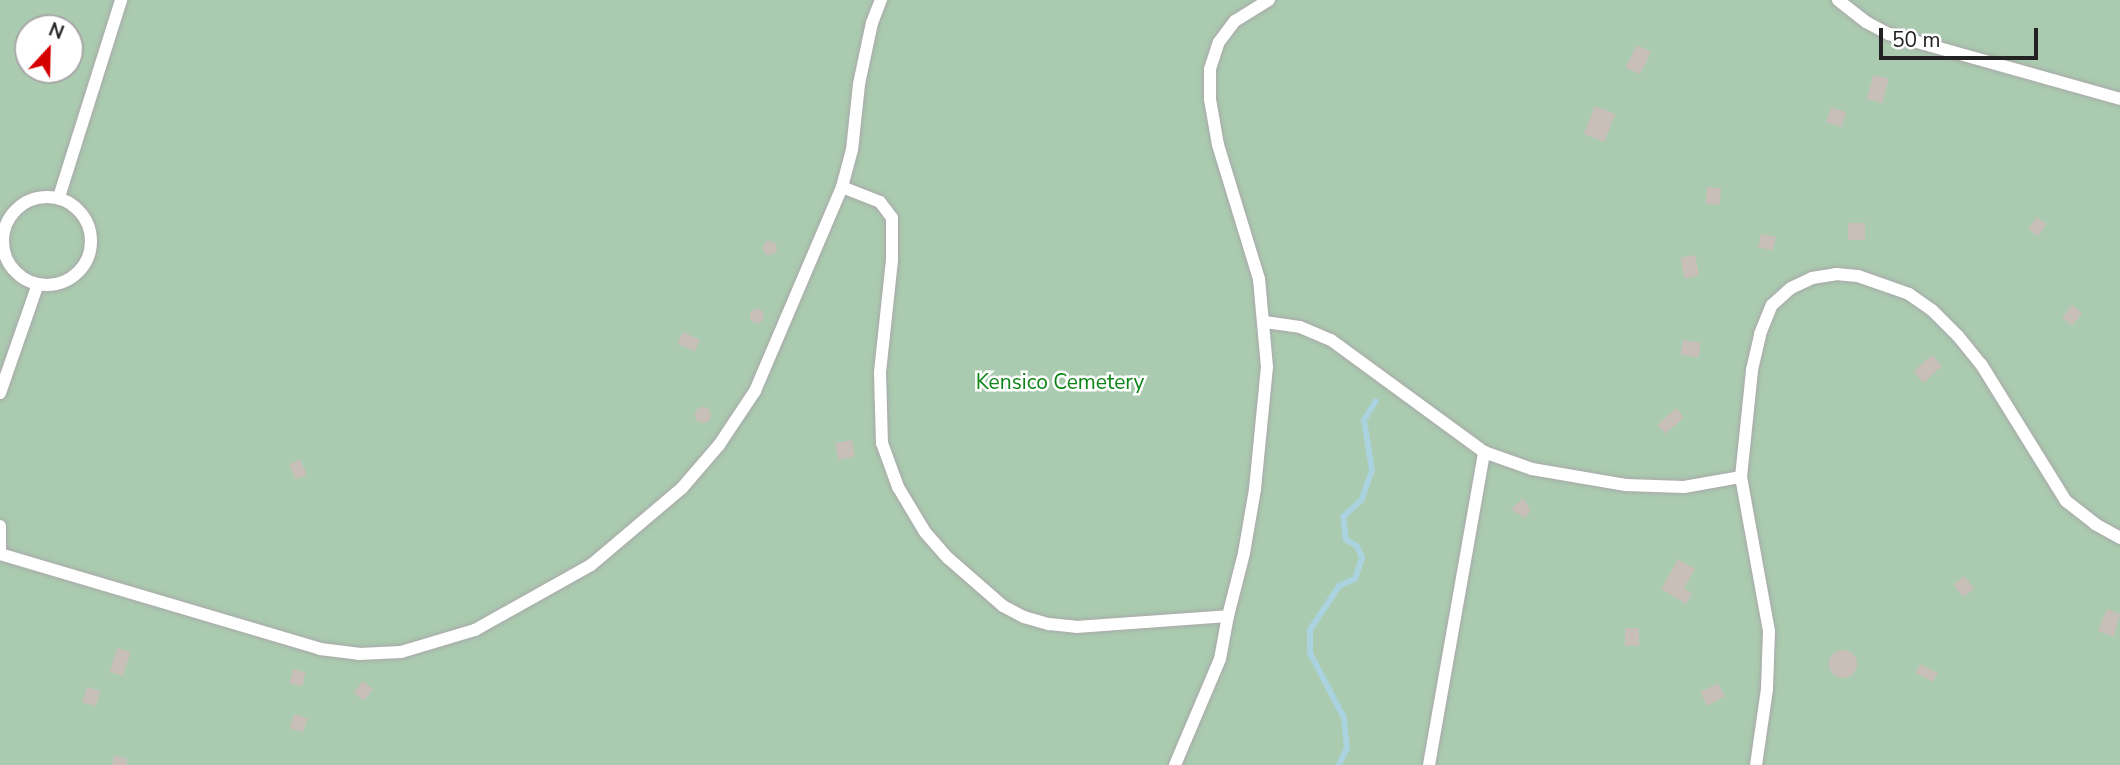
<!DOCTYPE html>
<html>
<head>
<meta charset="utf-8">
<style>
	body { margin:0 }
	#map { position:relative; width:2120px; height:765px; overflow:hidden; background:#f2efe9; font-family:"Nunito Sans",sans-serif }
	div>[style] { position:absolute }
	.cemetery>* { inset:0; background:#aacbaf }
	.stream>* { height:6px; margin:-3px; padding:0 3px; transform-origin:3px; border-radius:3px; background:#aad3df }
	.building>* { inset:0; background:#c7bfb8; transform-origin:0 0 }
	.round { border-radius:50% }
	.roads { filter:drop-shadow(0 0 2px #a9a9a9) drop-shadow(0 0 2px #a9a9a9) }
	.lane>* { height:12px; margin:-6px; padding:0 6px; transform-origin:6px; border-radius:6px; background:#fff }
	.lane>.ring { margin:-6px; padding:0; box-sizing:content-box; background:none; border:12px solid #fff; border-radius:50% }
	span { translate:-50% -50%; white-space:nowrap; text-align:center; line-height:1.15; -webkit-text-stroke:5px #fff; paint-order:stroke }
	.park-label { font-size:21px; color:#0c8416 }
	.north { position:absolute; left:14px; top:14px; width:70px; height:70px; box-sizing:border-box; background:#fff; border:2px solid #a7a7a7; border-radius:50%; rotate:22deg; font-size:19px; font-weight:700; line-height:28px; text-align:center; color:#222 }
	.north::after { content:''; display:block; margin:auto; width:24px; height:32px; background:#d40000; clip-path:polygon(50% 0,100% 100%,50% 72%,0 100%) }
	.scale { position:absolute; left:1879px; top:28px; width:159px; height:32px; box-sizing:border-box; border:4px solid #222; border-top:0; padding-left:9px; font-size:21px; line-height:24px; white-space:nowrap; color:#222; -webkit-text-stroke:5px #fff; paint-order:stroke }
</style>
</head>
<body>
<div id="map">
	<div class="cemetery">
		<i style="clip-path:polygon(evenodd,0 0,2120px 0,2120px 765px,0 765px,0 0,28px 28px,70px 28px,70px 70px,28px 70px,28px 28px)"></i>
	</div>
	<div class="stream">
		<i style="left:1339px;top:765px;width:19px;rotate:-65deg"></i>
		<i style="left:1347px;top:748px;width:30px;rotate:-96deg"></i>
		<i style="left:1344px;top:718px;width:73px;rotate:-117.6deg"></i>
		<i style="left:1310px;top:653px;width:23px;rotate:-90deg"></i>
		<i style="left:1310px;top:630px;width:53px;rotate:-56.6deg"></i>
		<i style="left:1339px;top:586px;width:17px;rotate:-24deg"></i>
		<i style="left:1355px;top:579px;width:23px;rotate:-72deg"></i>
		<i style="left:1362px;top:557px;width:12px;rotate:-114deg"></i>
		<i style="left:1357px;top:546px;width:13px;rotate:-151deg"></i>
		<i style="left:1346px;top:540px;width:23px;rotate:-97deg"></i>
		<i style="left:1343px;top:517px;width:26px;rotate:-43deg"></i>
		<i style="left:1362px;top:499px;width:31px;rotate:-71deg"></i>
		<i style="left:1372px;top:470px;width:51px;rotate:-99.1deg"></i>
		<i style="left:1364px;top:420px;width:22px;rotate:-58deg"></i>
	</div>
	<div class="building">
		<i style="left:1637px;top:45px;width:16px;height:25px;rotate:27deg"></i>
		<i style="left:1873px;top:75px;width:16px;height:25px;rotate:14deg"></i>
		<i style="left:1595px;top:106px;width:22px;height:30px;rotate:22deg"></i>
		<i style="left:1831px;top:107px;width:16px;height:16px;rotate:18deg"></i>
		<i style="left:1707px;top:187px;width:14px;height:17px;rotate:4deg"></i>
		<i style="left:2037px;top:217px;width:12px;height:15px;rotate:35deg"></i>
		<i style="left:1848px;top:223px;width:17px;height:17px"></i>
		<i style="left:1761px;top:234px;width:15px;height:14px;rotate:11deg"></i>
		<i class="round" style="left:763px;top:241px;width:14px;height:14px"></i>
		<i style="left:1695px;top:255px;width:21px;height:15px;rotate:79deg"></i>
		<i style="left:2072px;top:305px;width:13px;height:16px;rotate:39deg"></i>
		<i class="round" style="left:750px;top:309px;width:14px;height:14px"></i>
		<i style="left:683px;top:332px;width:19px;height:13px;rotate:25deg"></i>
		<i style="left:1683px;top:340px;width:18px;height:15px;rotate:9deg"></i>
		<i style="left:1932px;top:355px;width:15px;height:25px;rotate:48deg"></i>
		<i class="round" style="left:695px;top:407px;width:16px;height:16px"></i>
		<i style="left:1676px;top:408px;width:12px;height:25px;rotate:48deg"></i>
		<i style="left:852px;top:440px;width:17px;height:17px;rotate:80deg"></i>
		<i style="left:300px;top:459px;width:17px;height:12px;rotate:66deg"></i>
		<i style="clip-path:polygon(1523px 498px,1531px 511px,1524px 518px,1511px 509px)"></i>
		<i style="clip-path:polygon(1678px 559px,1695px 569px,1684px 588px,1692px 593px,1686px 604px,1661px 589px)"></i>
		<i style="left:1964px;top:576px;width:16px;height:14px;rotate:50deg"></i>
		<i style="clip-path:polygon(2107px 609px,2120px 614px,2114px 637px,2098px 631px)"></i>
		<i style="left:1625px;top:628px;width:14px;height:18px"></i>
		<i style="left:117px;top:648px;width:14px;height:25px;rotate:17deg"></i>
		<i class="round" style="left:1829px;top:650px;width:28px;height:28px"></i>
		<i style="left:1920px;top:664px;width:20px;height:10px;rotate:27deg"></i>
		<i style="left:293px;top:669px;width:13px;height:15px;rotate:13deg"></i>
		<i style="left:363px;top:681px;width:13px;height:15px;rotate:39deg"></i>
		<i style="left:1718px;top:683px;width:15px;height:20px;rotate:62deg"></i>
		<i style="left:87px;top:687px;width:14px;height:16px;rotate:17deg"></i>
		<i style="left:294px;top:714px;width:14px;height:15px;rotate:17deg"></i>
		<i style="clip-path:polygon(114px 755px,128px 759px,126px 765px,112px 765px)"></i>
	</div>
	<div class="roads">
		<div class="lane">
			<i style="left:1838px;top:0;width:36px;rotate:38deg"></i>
			<i style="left:1866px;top:22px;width:26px;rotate:28deg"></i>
			<i style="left:1889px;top:34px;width:240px;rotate:15.7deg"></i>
			<i style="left:842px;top:187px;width:38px;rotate:-75deg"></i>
			<i style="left:852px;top:150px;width:66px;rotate:-83.9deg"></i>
			<i style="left:859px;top:84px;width:62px;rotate:-78deg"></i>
			<i style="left:872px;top:23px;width:25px;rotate:-69deg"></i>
			<i style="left:59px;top:197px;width:207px;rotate:-72.5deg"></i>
			<i class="ring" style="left:3px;top:197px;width:76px;height:76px"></i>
			<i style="left:1265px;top:322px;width:35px;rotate:8deg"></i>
			<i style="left:1300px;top:327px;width:34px;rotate:23deg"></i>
			<i style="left:1331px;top:340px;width:190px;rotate:36.2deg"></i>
			<i style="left:1484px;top:452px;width:51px;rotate:19.5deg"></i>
			<i style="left:1532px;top:469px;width:95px;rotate:9.7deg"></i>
			<i style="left:1626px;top:485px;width:58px;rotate:2deg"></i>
			<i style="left:1684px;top:487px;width:58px;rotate:-10deg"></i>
			<i style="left:1741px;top:477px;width:157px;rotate:79.7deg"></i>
			<i style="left:1769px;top:631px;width:58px;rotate:92deg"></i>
			<i style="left:1767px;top:689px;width:77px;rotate:98.2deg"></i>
			<i style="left:0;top:393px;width:115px;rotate:-70.8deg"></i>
			<i style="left:1741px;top:477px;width:108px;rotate:-84.1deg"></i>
			<i style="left:1752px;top:370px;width:37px;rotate:-77deg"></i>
			<i style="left:1760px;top:334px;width:31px;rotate:-68deg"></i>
			<i style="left:1772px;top:305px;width:25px;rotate:-42deg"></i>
			<i style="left:1791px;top:288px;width:23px;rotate:-25deg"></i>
			<i style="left:1812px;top:278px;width:24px;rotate:-9deg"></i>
			<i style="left:1836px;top:274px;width:22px;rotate:5deg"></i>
			<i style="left:1858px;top:276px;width:54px;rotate:19.4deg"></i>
			<i style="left:1909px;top:294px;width:28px;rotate:35deg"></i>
			<i style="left:1932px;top:310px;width:37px;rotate:45deg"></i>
			<i style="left:1958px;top:336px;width:36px;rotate:51deg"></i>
			<i style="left:1981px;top:364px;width:161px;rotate:58.2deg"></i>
			<i style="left:2066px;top:501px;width:37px;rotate:38deg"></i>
			<i style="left:2095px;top:524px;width:29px;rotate:29deg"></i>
			<i style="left:0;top:526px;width:24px;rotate:90deg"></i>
			<i style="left:0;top:554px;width:334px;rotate:16.5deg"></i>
			<i style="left:320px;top:649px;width:39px;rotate:7deg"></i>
			<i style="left:359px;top:654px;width:42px;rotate:-2.7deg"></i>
			<i style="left:401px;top:652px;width:77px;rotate:-16.6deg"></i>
			<i style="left:475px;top:630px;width:133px;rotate:-29.3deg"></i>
			<i style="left:591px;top:565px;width:119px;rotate:-40.2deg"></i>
			<i style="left:682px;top:488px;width:57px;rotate:-49.3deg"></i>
			<i style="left:719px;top:445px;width:65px;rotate:-56.3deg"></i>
			<i style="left:755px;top:391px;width:222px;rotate:-66.9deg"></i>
			<i style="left:842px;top:187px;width:41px;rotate:21.5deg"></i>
			<i style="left:880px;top:202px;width:20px;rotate:53deg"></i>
			<i style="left:892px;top:218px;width:42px;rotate:90deg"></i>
			<i style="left:892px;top:260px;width:114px;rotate:96.1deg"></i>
			<i style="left:880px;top:373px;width:70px;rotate:88.4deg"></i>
			<i style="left:882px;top:443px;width:47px;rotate:70deg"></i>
			<i style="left:898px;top:487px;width:52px;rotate:59deg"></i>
			<i style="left:925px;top:532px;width:35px;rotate:49deg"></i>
			<i style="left:948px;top:558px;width:73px;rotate:41.1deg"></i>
			<i style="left:1003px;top:606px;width:24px;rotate:28deg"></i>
			<i style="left:1024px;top:617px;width:26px;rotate:16deg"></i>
			<i style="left:1049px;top:624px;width:27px;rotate:6deg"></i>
			<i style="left:1076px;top:627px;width:152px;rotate:-4.1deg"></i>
			<i style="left:1228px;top:616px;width:65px;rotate:-75.7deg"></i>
			<i style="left:1244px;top:553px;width:65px;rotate:-80.2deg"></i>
			<i style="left:1255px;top:489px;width:123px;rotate:-84.4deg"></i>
			<i style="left:1267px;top:367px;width:88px;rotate:-95.2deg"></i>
			<i style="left:1259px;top:279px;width:140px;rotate:-107deg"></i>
			<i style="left:1218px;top:145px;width:47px;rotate:-99.9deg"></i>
			<i style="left:1210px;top:99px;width:30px;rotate:-90deg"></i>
			<i style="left:1210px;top:69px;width:28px;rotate:-72deg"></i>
			<i style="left:1219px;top:42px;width:26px;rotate:-53deg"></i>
			<i style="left:1235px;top:21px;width:40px;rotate:-32deg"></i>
			<i style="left:1175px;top:765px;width:115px;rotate:-67deg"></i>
			<i style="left:1220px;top:659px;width:44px;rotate:-79.5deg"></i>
			<i style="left:1429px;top:765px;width:318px;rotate:-80deg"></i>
		</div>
	</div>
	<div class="park-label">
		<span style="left:1060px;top:382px">Kensico Cemetery</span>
	</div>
	<div class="north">N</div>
	<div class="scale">50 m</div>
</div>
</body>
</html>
